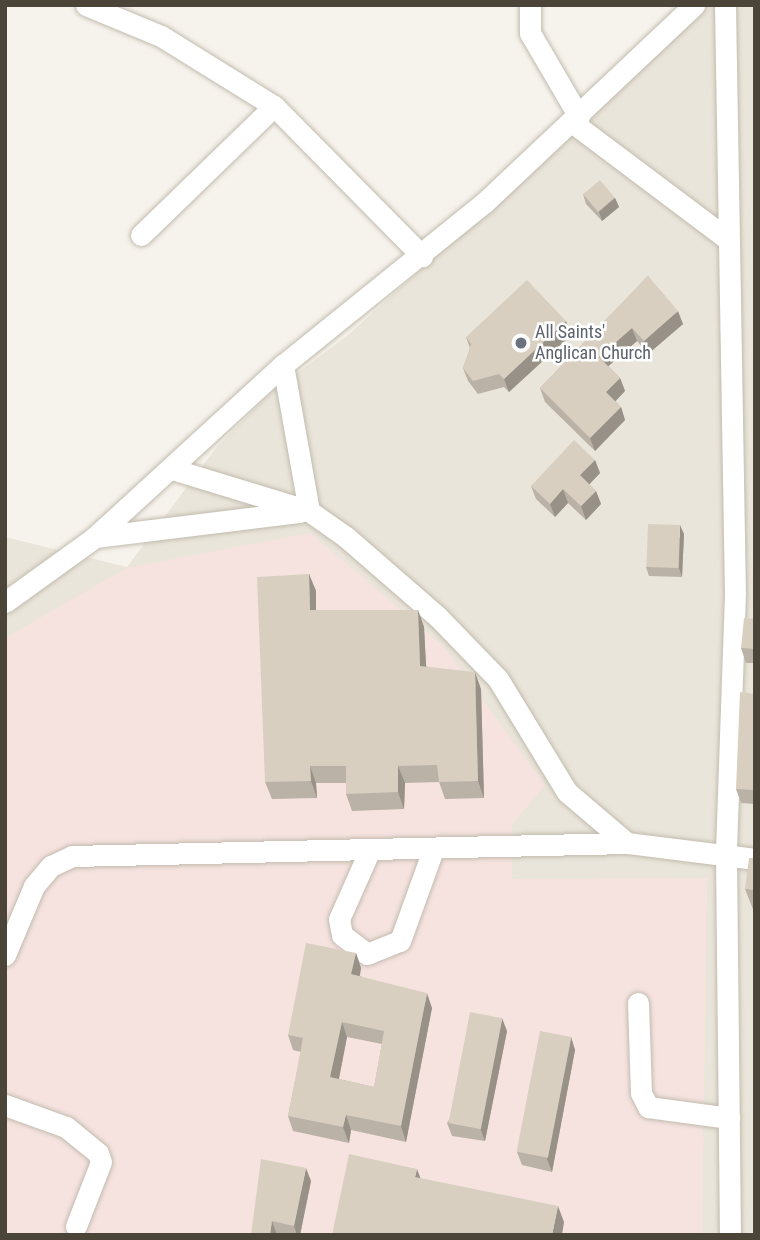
<!DOCTYPE html>
<html>
<head>
<meta charset="utf-8">
<style>
	body { margin:0 }
	#map { position:relative; width:760px; height:1240px; overflow:hidden; background:#f6f3ec; font-family:"Roboto Condensed",sans-serif }
	div>[style] { position:absolute }
	.residential>* { inset:0; background:#eae5da }
	.medical>* { inset:0; background:#f6e3e0 }
	.roads { filter:drop-shadow(0 0 2px #c2bbae) drop-shadow(0 0 2px #c2bbae) }
	.minor>* { height:21px; margin:-10.5px; padding:0 10.5px; transform-origin:10.5px; border-radius:10.5px; background:#fff }
	.wall>* { inset:0; background:#bab2a6 }
	.shaded-wall>* { inset:0; background:#979187 }
	.building>* { inset:0; background:#d8cfc1; transform-origin:0 0 }
	.dots>* { width:19px; height:19px; translate:-50% -50%; box-sizing:border-box; border:4px solid #fff; border-radius:50% }
	span { translate:-50% -50%; white-space:nowrap; text-align:center; line-height:1.15; -webkit-text-stroke:5px #fff; paint-order:stroke }
	.worship-label { font-size:18px; color:#5b616d }
	.left { translate:0 -50%; text-align:left }
	.frame { position:absolute; inset:0; border:7px solid #4b4439; pointer-events:none }
</style>
</head>
<body>
<div id="map">
	<div class="residential">
		<i style="clip-path:polygon(700px 5px,755px 5px,755px 1235px,5px 1235px,5px 537px,127px 567px,216px 448px,268px 395px,347px 336px,614px 95px)"></i>
	</div>
	<div class="medical">
		<i style="clip-path:polygon(310px 533px,443px 646px,545px 785px,512px 824px,512px 879px,707px 878px,702px 1235px,5px 1235px,5px 638px,127px 568px)"></i>
	</div>
	<div class="roads">
		<div class="minor">
			<i style="left:86px;top:5px;width:81px;rotate:22.5deg"></i>
			<i style="left:161px;top:36px;width:133px;rotate:31.8deg"></i>
			<i style="left:274px;top:106px;width:211px;rotate:45.4deg"></i>
			<i style="left:530px;top:5px;width:28px;rotate:90deg"></i>
			<i style="left:530px;top:33px;width:97px;rotate:59.7deg"></i>
			<i style="left:725px;top:5px;width:588px;rotate:89.03deg"></i>
			<i style="left:735px;top:593px;width:263px;rotate:92deg"></i>
			<i style="left:726px;top:856px;width:379px;rotate:89.4deg"></i>
			<i style="left:573px;top:123px;width:191px;rotate:36.9deg"></i>
			<i style="left:141px;top:235px;width:185px;rotate:-44.1deg"></i>
			<i style="left:283px;top:365px;width:148px;rotate:79.9deg"></i>
			<i style="left:172px;top:469px;width:143px;rotate:17deg"></i>
			<i style="left:309px;top:511px;width:45px;rotate:35.1deg"></i>
			<i style="left:346px;top:537px;width:122px;rotate:41deg"></i>
			<i style="left:438px;top:617px;width:86px;rotate:45.9deg"></i>
			<i style="left:498px;top:679px;width:132px;rotate:58.6deg"></i>
			<i style="left:567px;top:792px;width:79px;rotate:40.4deg"></i>
			<i style="left:627px;top:843px;width:129px;rotate:7.1deg"></i>
			<i style="left:95px;top:537px;width:207px;rotate:-7deg"></i>
			<i style="left:5px;top:602px;width:111px;rotate:-35.8deg"></i>
			<i style="left:95px;top:537px;width:255px;rotate:-42.5deg"></i>
			<i style="left:283px;top:365px;width:258px;rotate:-38.9deg"></i>
			<i style="left:484px;top:203px;width:289px;rotate:-43.3deg"></i>
			<i style="left:368px;top:854px;width:71px;rotate:114deg"></i>
			<i style="left:339px;top:919px;width:16px;rotate:79deg"></i>
			<i style="left:342px;top:935px;width:31px;rotate:37deg"></i>
			<i style="left:367px;top:954px;width:35px;rotate:-22deg"></i>
			<i style="left:400px;top:941px;width:97px;rotate:-70.1deg"></i>
			<i style="left:5px;top:955px;width:75px;rotate:-67.2deg"></i>
			<i style="left:34px;top:886px;width:26px;rotate:-50deg"></i>
			<i style="left:51px;top:866px;width:23px;rotate:-25deg"></i>
			<i style="left:72px;top:856px;width:555px;rotate:-1.34deg"></i>
			<i style="left:638px;top:1003px;width:90px;rotate:88.1deg"></i>
			<i style="left:641px;top:1093px;width:16px;rotate:63deg"></i>
			<i style="left:648px;top:1107px;width:82px;rotate:7.7deg"></i>
			<i style="left:5px;top:1105px;width:65px;rotate:19.8deg"></i>
			<i style="left:66px;top:1127px;width:41px;rotate:39.1deg"></i>
			<i style="left:98px;top:1153px;width:9px;rotate:72deg"></i>
			<i style="left:101px;top:1162px;width:69px;rotate:111.3deg"></i>
		</div>
	</div>
	<div class="wall">
		<i style="clip-path:polygon(583px 194px,615px 198px,619px 207px,602px 221px,586px 204px)"></i>
		<i style="clip-path:polygon(648px 276px,683px 324px,648px 354px,637px 341px,608px 366px,620px 378px,625px 391px,615px 401px,621px 407px,625px 420px,595px 451px,545px 402px,540px 388px)"></i>
		<i style="clip-path:polygon(571px 335px,509px 392px,504px 387px,478px 394px,468px 381px,463px 368px,470px 348px,466px 337px)"></i>
		<i style="clip-path:polygon(595px 460px,600px 473px,589px 484px,596px 491px,601px 504px,586px 520px,568px 503px,555px 517px,536px 499px,531px 486px)"></i>
		<i style="clip-path:polygon(684px 534px,682px 577px,649px 576px,646px 567px)"></i>
		<i style="clip-path:polygon(309px 574px,316px 591px,316px 610px,418px 610px,424px 627px,426px 666px,481px 689px,484px 798px,445px 799px,439px 782px,405px 783px,404px 809px,352px 811px,346px 794px,346px 783px,316px 783px,317px 798px,272px 799px,265px 782px)"></i>
		<i style="clip-path:polygon(755px 619px,755px 663px,746px 663px,741px 648px)"></i>
		<i style="clip-path:polygon(755px 694px,755px 804px,741px 803px,736px 789px)"></i>
		<i style="clip-path:polygon(755px 858px,755px 912px,754px 912px,745px 889px)"></i>
		<i style="clip-path:polygon(evenodd,356px 953px,361px 968px,360px 976px,432px 1008px,406px 1142px,351px 1130px,349px 1143px,293px 1131px,288px 1116px,301px 1052px,293px 1050px,288px 1035px,356px 953px,347px 1037px,382px 1044px,374px 1087px,339px 1079px,347px 1037px)"></i>
		<i style="clip-path:polygon(507px 1031px,485px 1141px,452px 1136px,447px 1123px)"></i>
		<i style="clip-path:polygon(571px 1037px,575px 1050px,552px 1172px,522px 1165px,517px 1152px)"></i>
		<i style="clip-path:polygon(311px 1181px,300px 1235px,251px 1235px)"></i>
	</div>
	<div class="shaded-wall">
		<i style="clip-path:polygon(615px 198px,619px 207px,602px 221px,599px 212px)"></i>
		<i style="clip-path:polygon(678px 311px,683px 324px,648px 354px,644px 341px)"></i>
		<i style="clip-path:polygon(566px 321px,571px 335px,509px 392px,504px 379px)"></i>
		<i style="clip-path:polygon(632px 328px,637px 341px,604px 370px,599px 357px)"></i>
		<i style="clip-path:polygon(620px 378px,625px 391px,611px 406px,606px 392px)"></i>
		<i style="clip-path:polygon(621px 407px,625px 420px,595px 451px,590px 438px)"></i>
		<i style="clip-path:polygon(595px 460px,600px 473px,585px 489px,580px 475px)"></i>
		<i style="clip-path:polygon(563px 489px,568px 503px,555px 517px,550px 504px)"></i>
		<i style="clip-path:polygon(596px 491px,601px 504px,586px 520px,581px 506px)"></i>
		<i style="clip-path:polygon(680px 525px,684px 534px,682px 577px,679px 568px)"></i>
		<i style="clip-path:polygon(309px 574px,316px 591px,316px 628px,310px 610px)"></i>
		<i style="clip-path:polygon(418px 610px,424px 627px,427px 683px,420px 666px)"></i>
		<i style="clip-path:polygon(475px 672px,481px 689px,484px 798px,478px 781px)"></i>
		<i style="clip-path:polygon(310px 766px,316px 783px,317px 798px,311px 781px)"></i>
		<i style="clip-path:polygon(398px 766px,405px 783px,404px 809px,398px 792px)"></i>
		<i style="clip-path:polygon(356px 953px,361px 968px,357px 989px,351px 974px)"></i>
		<i style="clip-path:polygon(427px 993px,432px 1008px,406px 1142px,401px 1126px)"></i>
		<i style="clip-path:polygon(502px 1018px,507px 1031px,485px 1141px,480px 1128px)"></i>
		<i style="clip-path:polygon(342px 1022px,347px 1037px,336px 1093px,330px 1077px)"></i>
		<i style="clip-path:polygon(571px 1037px,575px 1050px,552px 1172px,547px 1159px)"></i>
		<i style="clip-path:polygon(346px 1115px,351px 1130px,349px 1143px,343px 1127px)"></i>
		<i style="clip-path:polygon(306px 1168px,311px 1181px,300px 1235px,297px 1235px,294px 1226px)"></i>
		<i style="clip-path:polygon(417px 1169px,423px 1185px,415px 1177px)"></i>
		<i style="clip-path:polygon(558px 1206px,564px 1222px,562px 1235px,552px 1235px)"></i>
		<i style="clip-path:polygon(272px 1221px,277px 1235px,270px 1235px)"></i>
	</div>
	<div class="building">
		<i style="left:600px;top:180px;width:23px;height:22px;rotate:50deg"></i>
		<i style="clip-path:polygon(648px 276px,678px 311px,644px 341px,632px 328px,599px 357px,620px 378px,606px 392px,621px 407px,590px 438px,540px 388px)"></i>
		<i style="clip-path:polygon(527px 280px,566px 321px,504px 379px,499px 374px,473px 381px,463px 368px,471px 344px,466px 337px)"></i>
		<i style="clip-path:polygon(574px 440px,595px 460px,580px 475px,596px 491px,581px 506px,563px 489px,550px 504px,531px 486px)"></i>
		<i style="left:648px;top:524px;width:32px;height:43px;rotate:2deg"></i>
		<i style="clip-path:polygon(309px 574px,310px 610px,418px 610px,420px 666px,475px 672px,478px 781px,439px 782px,437px 765px,398px 766px,398px 792px,346px 794px,346px 766px,310px 766px,311px 781px,265px 782px,257px 577px)"></i>
		<i style="clip-path:polygon(744px 618px,755px 619px,755px 649px,741px 648px)"></i>
		<i style="clip-path:polygon(740px 692px,755px 694px,755px 790px,736px 789px)"></i>
		<i style="clip-path:polygon(749px 858px,755px 858px,755px 890px,745px 889px)"></i>
		<i style="clip-path:polygon(evenodd,306px 943px,356px 953px,351px 974px,427px 993px,401px 1126px,346px 1115px,343px 1127px,288px 1116px,303px 1038px,288px 1035px,306px 943px,342px 1022px,384px 1031px,374px 1087px,330px 1077px,342px 1022px)"></i>
		<i style="left:470px;top:1012px;width:33px;height:113px;rotate:11deg"></i>
		<i style="left:753px;top:1022px;width:2px;height:156px"></i>
		<i style="left:540px;top:1031px;width:32px;height:123px;rotate:11deg"></i>
		<i style="clip-path:polygon(349px 1154px,417px 1169px,415px 1177px,558px 1206px,552px 1235px,332px 1235px)"></i>
		<i style="clip-path:polygon(261px 1159px,306px 1168px,294px 1226px,272px 1221px,270px 1235px,251px 1235px)"></i>
	</div>
	<div class="dots">
		<i style="left:521px;top:343px;background:#6b7280"></i>
	</div>
	<div class="worship-label">
		<span class="left" style="left:535px;top:343px">All Saints'<br>Anglican Church</span>
	</div>
	<div class="frame"></div>
</div>
</body>
</html>
